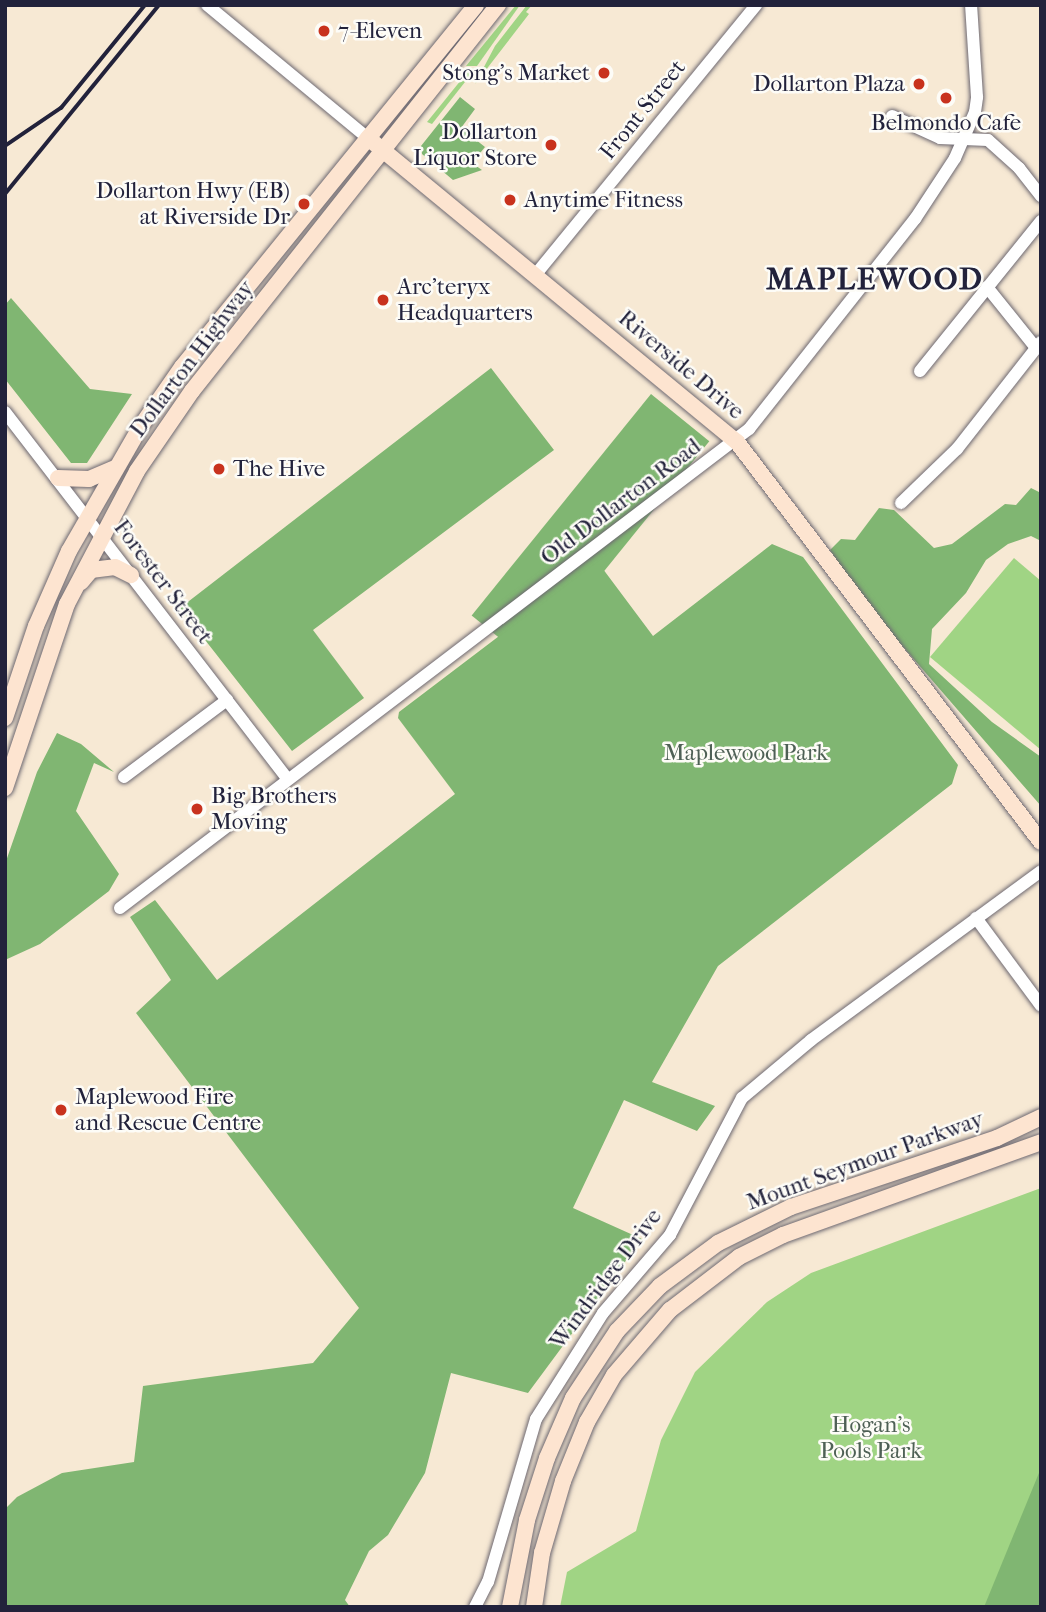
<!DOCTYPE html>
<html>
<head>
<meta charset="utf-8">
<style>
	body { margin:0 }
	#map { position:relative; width:1046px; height:1612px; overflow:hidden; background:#f7e9d4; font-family:"IM FELL French Canon",serif }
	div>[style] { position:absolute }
	.green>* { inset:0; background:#a0d484 }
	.forest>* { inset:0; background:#80b672; transform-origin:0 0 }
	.roads { filter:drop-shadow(0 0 2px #6d6871) drop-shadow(0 0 2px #6d6871) }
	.street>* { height:12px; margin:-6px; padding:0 6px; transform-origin:6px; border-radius:6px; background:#fff }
	.secondary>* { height:16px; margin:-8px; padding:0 8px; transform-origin:8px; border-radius:8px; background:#fde4d0 }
	.rail>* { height:3.5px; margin:-1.75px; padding:0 1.75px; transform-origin:1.75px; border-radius:1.75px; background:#22223b }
	.dots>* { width:19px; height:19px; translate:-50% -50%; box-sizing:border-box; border:4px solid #fdfcf7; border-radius:50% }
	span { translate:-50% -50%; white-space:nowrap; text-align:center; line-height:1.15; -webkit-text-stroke:5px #fdfcf7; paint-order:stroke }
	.poi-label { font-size:23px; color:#22223b }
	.left { translate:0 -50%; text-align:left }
	.right { translate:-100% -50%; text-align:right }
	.street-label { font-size:23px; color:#22223b }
	.park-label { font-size:23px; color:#4e6055 }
	.district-label { font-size:30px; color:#22223b; font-weight:700; letter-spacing:2px }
	.frame { position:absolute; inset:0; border:7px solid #22223b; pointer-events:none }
</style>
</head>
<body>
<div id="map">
	<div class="green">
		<i style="clip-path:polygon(516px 5px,520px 5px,477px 66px,466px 66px)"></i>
		<i style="clip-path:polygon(527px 5px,532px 5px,526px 12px,529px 14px,475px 84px,495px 46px)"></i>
		<i style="clip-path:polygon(476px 68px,432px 124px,427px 122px,470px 69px)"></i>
		<i style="clip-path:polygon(1014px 558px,1041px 581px,1041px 750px,930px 657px)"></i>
		<i style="clip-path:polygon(1041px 1188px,1041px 1607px,560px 1607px,567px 1572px,636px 1531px,661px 1440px,695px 1372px,767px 1302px,811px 1273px)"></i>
	</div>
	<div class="forest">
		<i style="clip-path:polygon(460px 97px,475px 109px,461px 128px,485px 147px,472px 163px,482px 170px,453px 180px,422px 154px,421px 146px)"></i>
		<i style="clip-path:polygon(11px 298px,90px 389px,132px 394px,87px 463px,71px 463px,5px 379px,5px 305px)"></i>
		<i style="clip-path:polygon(491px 368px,554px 450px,313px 630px,364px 698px,292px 751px,180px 608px)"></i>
		<i style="left:651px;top:394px;width:75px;height:285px;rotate:39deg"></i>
		<i style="clip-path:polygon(1031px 488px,1041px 493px,1041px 541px,1031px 536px,1008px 544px,986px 560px,966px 593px,932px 629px,929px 664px,992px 722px,1041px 757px,1041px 806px,866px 604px,830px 550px,841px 539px,855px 540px,879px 508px,894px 510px,934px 548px,952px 544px,1005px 504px,1016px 505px)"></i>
		<i style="clip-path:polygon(772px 544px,803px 557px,958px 765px,952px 784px,718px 966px,652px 1082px,715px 1106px,697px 1131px,624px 1100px,573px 1208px,642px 1239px,528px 1393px,451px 1373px,425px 1473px,388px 1535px,369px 1551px,345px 1600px,350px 1607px,5px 1607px,5px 1509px,17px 1497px,62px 1473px,134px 1462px,143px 1386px,313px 1363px,359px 1308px,136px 1013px,171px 980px,130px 917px,155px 900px,217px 980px,455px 794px,398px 718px,399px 712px,594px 564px,600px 565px,653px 636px)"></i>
		<i style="clip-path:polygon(57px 733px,81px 744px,114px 772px,94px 763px,76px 811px,119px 874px,109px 891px,40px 944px,5px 960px,5px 864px,37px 772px)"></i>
		<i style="clip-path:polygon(1041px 1468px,1041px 1607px,984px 1607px)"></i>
	</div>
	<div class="roads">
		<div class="street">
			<i style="left:207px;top:5px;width:209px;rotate:39.6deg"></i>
			<i style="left:892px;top:116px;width:53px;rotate:24.6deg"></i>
			<i style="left:940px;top:138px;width:48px;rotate:2.4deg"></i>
			<i style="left:988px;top:140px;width:42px;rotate:42.1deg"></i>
			<i style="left:1019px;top:168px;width:36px;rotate:52deg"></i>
			<i style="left:536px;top:274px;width:348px;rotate:-50.7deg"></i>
			<i style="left:987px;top:287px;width:78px;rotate:51.2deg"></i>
			<i style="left:920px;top:371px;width:193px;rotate:-51.1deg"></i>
			<i style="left:5px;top:412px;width:462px;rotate:52.4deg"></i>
			<i style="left:901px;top:503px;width:78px;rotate:-44deg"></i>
			<i style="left:957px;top:449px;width:136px;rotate:-51.9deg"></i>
			<i style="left:124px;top:777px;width:129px;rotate:-36.8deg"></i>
			<i style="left:120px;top:908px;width:791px;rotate:-37.29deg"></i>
			<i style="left:749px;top:429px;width:268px;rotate:-51.7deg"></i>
			<i style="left:915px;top:219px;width:73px;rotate:-56.7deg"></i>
			<i style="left:955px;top:158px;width:50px;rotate:-66.5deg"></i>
			<i style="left:975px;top:112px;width:15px;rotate:-82deg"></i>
			<i style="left:977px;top:97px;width:92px;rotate:-93.7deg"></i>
			<i style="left:976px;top:918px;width:109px;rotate:53.5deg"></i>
			<i style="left:475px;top:1607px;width:28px;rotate:-63deg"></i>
			<i style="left:488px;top:1582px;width:170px;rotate:-73.6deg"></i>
			<i style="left:536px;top:1419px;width:125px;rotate:-57.7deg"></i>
			<i style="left:603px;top:1313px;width:103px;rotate:-49.3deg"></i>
			<i style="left:670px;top:1235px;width:155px;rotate:-62.3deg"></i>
			<i style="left:742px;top:1098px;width:90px;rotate:-40deg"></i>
			<i style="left:811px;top:1040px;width:285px;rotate:-36.3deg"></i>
		</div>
		<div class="secondary">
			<i style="left:368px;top:138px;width:478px;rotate:39.5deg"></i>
			<i style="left:737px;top:442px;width:502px;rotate:52.77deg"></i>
			<i style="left:58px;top:478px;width:31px;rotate:2deg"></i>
			<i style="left:89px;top:479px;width:28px;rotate:-23deg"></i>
			<i style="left:81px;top:582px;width:16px;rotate:-50deg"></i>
			<i style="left:91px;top:570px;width:24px;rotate:-7deg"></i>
			<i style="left:115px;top:567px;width:18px;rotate:27deg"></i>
			<i style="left:5px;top:718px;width:97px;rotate:-71.4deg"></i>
			<i style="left:36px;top:626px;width:82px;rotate:-66.3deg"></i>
			<i style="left:69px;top:551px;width:144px;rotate:-60.1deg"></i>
			<i style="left:141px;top:426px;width:72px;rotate:-55.2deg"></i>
			<i style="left:182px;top:367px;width:466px;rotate:-50.9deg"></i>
			<i style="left:5px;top:788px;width:194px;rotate:-71.4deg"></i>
			<i style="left:67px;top:604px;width:150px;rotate:-62.2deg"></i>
			<i style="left:137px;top:471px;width:97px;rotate:-55.5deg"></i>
			<i style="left:192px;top:391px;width:493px;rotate:-51.6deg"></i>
			<i style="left:510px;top:1607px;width:89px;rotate:-78.9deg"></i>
			<i style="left:527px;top:1520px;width:65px;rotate:-72.1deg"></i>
			<i style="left:547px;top:1458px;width:65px;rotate:-66.6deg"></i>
			<i style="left:573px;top:1398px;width:80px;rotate:-56.7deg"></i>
			<i style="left:617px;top:1331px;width:62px;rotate:-46.3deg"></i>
			<i style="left:660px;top:1286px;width:72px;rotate:-36.6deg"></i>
			<i style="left:718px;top:1243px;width:81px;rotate:-26.3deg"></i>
			<i style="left:791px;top:1207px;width:217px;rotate:-18.5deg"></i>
			<i style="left:997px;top:1138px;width:49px;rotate:-25.5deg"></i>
			<i style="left:534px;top:1607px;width:55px;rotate:-81.6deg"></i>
			<i style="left:542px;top:1553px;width:75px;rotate:-73.7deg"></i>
			<i style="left:563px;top:1481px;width:64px;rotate:-67.9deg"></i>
			<i style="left:587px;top:1422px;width:54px;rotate:-60.1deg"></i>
			<i style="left:614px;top:1375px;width:86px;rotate:-49.3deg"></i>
			<i style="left:670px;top:1310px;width:87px;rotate:-37.5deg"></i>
			<i style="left:739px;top:1257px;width:49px;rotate:-26.6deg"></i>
			<i style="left:783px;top:1235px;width:274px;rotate:-19.8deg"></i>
		</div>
	</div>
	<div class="rail">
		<i style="left:5px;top:146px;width:68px;rotate:-34.2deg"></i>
		<i style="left:61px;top:108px;width:133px;rotate:-50.8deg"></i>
		<i style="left:5px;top:194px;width:244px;rotate:-50.8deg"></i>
	</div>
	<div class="dots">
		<i style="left:324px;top:31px;background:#c8321e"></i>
		<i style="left:604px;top:73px;background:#c8321e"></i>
		<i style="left:919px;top:84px;background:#c8321e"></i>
		<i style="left:946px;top:98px;background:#c8321e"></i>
		<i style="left:551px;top:145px;background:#c8321e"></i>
		<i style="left:510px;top:200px;background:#c8321e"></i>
		<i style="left:304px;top:204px;background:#c8321e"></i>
		<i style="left:383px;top:300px;background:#c8321e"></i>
		<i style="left:219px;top:469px;background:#c8321e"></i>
		<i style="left:197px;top:809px;background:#c8321e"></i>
		<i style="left:61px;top:1110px;background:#c8321e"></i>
	</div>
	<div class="poi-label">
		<span class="left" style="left:338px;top:31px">7-Eleven</span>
		<span class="right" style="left:590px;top:73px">Stong's Market</span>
		<span class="right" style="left:905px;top:84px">Dollarton Plaza</span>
		<span style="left:946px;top:123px">Belmondo Cafe</span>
		<span class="right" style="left:537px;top:145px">Dollarton<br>Liquor Store</span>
		<span class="right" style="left:290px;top:204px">Dollarton Hwy (EB)<br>at Riverside Dr</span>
		<span class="left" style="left:524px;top:200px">Anytime Fitness</span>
		<span class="left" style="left:397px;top:300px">Arc'teryx<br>Headquarters</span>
		<span class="left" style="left:233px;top:469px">The Hive</span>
		<span class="left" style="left:211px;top:809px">Big Brothers<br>Moving</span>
		<span class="left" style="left:75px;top:1110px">Maplewood Fire<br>and Rescue Centre</span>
	</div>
	<div class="street-label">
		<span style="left:643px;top:110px;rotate:-51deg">Front Street</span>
		<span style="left:192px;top:359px;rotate:-53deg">Dollarton Highway</span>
		<span style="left:681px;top:365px;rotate:40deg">Riverside Drive</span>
		<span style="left:621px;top:502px;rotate:-37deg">Old Dollarton Road</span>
		<span style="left:163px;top:582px;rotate:53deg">Forester Street</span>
		<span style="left:865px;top:1161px;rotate:-20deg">Mount Seymour Parkway</span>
		<span style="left:606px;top:1279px;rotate:-53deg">Windridge Drive</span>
	</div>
	<div class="park-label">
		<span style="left:746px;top:753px">Maplewood Park</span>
		<span style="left:871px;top:1438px">Hogan's<br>Pools Park</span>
	</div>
	<div class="district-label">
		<span style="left:875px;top:280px">MAPLEWOOD</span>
	</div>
	<div class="frame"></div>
</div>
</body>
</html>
